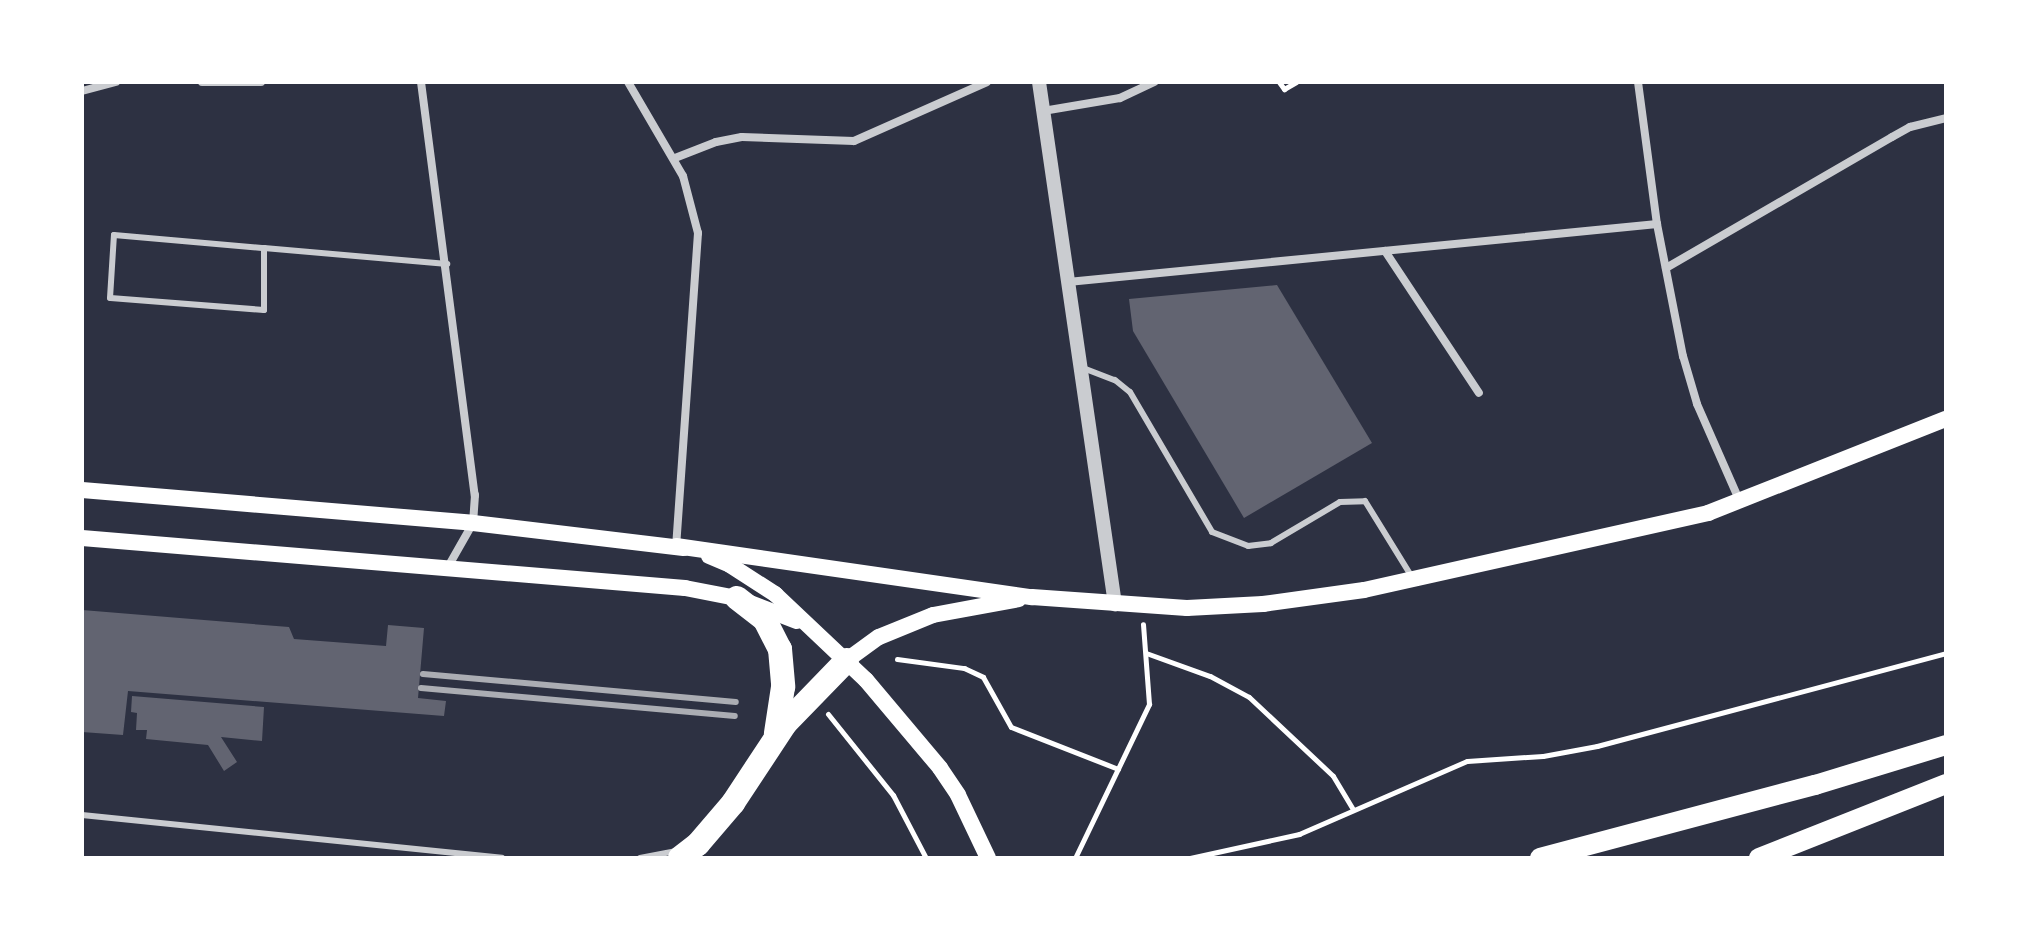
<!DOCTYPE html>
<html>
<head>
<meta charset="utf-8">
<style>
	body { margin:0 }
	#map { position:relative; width:2028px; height:940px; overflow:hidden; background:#2d3142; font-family:"DM Sans",sans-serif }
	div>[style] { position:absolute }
	.building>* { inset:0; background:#626471 }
	.path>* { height:5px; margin:-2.5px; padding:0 2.5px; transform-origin:2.5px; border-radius:2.5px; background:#fff }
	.service>* { height:6px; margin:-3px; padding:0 3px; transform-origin:3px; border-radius:3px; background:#caccd0 }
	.minor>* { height:8px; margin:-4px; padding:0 4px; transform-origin:4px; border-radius:4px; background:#caccd0 }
	.tertiary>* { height:14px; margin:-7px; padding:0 7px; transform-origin:7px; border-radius:7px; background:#caccd0 }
	.secondary>* { height:16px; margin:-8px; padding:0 8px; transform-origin:8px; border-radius:8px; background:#fff }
	.primary>* { height:20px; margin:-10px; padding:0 10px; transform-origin:10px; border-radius:10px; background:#fff }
	.motorway>* { height:24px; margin:-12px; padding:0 12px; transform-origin:12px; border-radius:12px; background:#fff }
	.rail>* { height:6px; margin:-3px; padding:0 3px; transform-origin:3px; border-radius:3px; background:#abadb3 }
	span { translate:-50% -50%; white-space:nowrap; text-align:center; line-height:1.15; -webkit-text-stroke:7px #fff; paint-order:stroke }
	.frame { position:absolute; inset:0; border:84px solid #fff; pointer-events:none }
</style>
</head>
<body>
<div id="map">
	<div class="building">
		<i style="clip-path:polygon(1277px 285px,1372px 443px,1244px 518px,1133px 331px,1129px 299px)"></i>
		<i style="clip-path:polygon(82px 610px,289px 627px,294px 639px,386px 646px,388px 625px,424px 628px,418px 698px,446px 701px,444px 716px,128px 691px,123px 735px,82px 732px)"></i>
		<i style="clip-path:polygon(132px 696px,264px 707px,262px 741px,221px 737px,237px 762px,224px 771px,208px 745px,146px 739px,147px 730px,136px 730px,137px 713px,131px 712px)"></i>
	</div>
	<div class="path">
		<i style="left:1279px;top:82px;width:9px;rotate:54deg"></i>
		<i style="left:1284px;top:89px;width:14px;rotate:-30deg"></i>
		<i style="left:1146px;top:653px;width:68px;rotate:19.8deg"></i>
		<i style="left:1210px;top:676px;width:44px;rotate:28.3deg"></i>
		<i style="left:1249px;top:697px;width:115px;rotate:43.2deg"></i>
		<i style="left:1333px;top:776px;width:39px;rotate:59deg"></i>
		<i style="left:897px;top:659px;width:68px;rotate:7.7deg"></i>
		<i style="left:964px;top:668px;width:21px;rotate:25deg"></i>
		<i style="left:983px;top:677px;width:57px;rotate:60.8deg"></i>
		<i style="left:1011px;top:727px;width:115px;rotate:21.4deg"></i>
		<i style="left:828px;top:714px;width:104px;rotate:51.3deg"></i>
		<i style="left:893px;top:795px;width:71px;rotate:62.4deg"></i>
		<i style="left:1075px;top:858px;width:171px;rotate:-64.3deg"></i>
		<i style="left:1149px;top:704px;width:80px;rotate:-94.3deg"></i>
		<i style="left:1190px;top:858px;width:112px;rotate:-12.4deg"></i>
		<i style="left:1299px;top:834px;width:183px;rotate:-23.5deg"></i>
		<i style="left:1467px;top:761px;width:76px;rotate:-3.8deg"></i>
		<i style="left:1543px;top:756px;width:55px;rotate:-10.5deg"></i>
		<i style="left:1597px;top:746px;width:361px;rotate:-14.9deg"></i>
	</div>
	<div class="service">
		<i style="left:264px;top:248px;width:62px;rotate:90deg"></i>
		<i style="left:264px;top:310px;width:154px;rotate:-175.5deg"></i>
		<i style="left:110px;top:298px;width:63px;rotate:-86.4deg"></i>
		<i style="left:114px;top:235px;width:151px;rotate:5deg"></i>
		<i style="left:264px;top:248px;width:184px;rotate:5deg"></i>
		<i style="left:1083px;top:368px;width:34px;rotate:21deg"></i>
		<i style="left:1115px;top:380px;width:19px;rotate:39deg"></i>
		<i style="left:1130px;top:392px;width:162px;rotate:59.6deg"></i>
		<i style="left:1212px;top:532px;width:39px;rotate:21deg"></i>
		<i style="left:1248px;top:546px;width:23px;rotate:-7deg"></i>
		<i style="left:1271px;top:543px;width:80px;rotate:-30.7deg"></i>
		<i style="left:1340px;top:502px;width:25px;rotate:-2deg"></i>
		<i style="left:1365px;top:501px;width:89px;rotate:58.3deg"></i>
		<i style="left:82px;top:815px;width:422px;rotate:5.8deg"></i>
		<i style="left:640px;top:858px;width:36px;rotate:-11deg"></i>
	</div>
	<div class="minor">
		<i style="left:202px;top:82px;width:59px"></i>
		<i style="left:421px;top:82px;width:417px;rotate:82.6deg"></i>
		<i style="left:475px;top:495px;width:28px;rotate:94deg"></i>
		<i style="left:473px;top:523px;width:51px;rotate:119.6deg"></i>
		<i style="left:628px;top:82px;width:109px;rotate:59.7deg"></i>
		<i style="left:683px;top:176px;width:59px;rotate:75.3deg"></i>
		<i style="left:698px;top:233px;width:314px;rotate:94deg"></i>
		<i style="left:1638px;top:82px;width:143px;rotate:82.4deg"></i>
		<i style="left:1657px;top:224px;width:135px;rotate:78.9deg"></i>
		<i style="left:1683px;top:356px;width:50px;rotate:73.7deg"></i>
		<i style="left:1697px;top:404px;width:107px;rotate:66.3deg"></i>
		<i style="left:82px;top:91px;width:35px;rotate:-15deg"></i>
		<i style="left:1043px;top:111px;width:78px;rotate:-9.6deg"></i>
		<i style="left:1120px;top:98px;width:38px;rotate:-25deg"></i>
		<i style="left:675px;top:158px;width:44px;rotate:-21.3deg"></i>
		<i style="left:716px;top:142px;width:26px;rotate:-11deg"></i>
		<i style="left:742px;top:137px;width:112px;rotate:2deg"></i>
		<i style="left:854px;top:141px;width:145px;rotate:-23.9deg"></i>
		<i style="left:1385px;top:251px;width:170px;rotate:56.5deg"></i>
		<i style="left:1666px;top:268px;width:261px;rotate:-30.1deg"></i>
		<i style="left:1892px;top:137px;width:21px;rotate:-29deg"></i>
		<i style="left:1910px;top:127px;width:37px;rotate:-14deg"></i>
		<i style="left:1068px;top:282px;width:592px;rotate:-5.62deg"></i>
	</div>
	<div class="tertiary">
		<i style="left:1039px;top:82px;width:528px;rotate:81.72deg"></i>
	</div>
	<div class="secondary">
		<i style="left:82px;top:490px;width:392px;rotate:4.8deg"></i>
		<i style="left:473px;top:523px;width:212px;rotate:6.8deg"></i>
		<i style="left:82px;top:538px;width:605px;rotate:4.74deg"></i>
		<i style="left:685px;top:588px;width:53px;rotate:10.9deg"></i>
		<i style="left:737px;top:598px;width:64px;rotate:21deg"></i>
		<i style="left:676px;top:546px;width:360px;rotate:8.2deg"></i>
		<i style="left:1032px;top:597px;width:155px;rotate:4.1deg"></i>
		<i style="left:1187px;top:608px;width:76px;rotate:-3deg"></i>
		<i style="left:1263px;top:604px;width:102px;rotate:-7.9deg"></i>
		<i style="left:1364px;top:590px;width:353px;rotate:-12.6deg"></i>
		<i style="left:1708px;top:513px;width:256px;rotate:-21.6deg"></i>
		<i style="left:709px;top:556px;width:23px;rotate:23deg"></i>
		<i style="left:730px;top:565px;width:54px;rotate:32.8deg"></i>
		<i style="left:775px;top:594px;width:125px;rotate:43.4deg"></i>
		<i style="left:866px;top:680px;width:115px;rotate:49.9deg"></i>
		<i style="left:940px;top:768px;width:32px;rotate:56deg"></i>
		<i style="left:958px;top:795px;width:70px;rotate:64.5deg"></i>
		<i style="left:847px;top:660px;width:39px;rotate:-36deg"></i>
		<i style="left:879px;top:637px;width:58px;rotate:-22.2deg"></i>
		<i style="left:933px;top:615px;width:87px;rotate:-10.5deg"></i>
	</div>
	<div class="primary">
		<i style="left:1540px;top:858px;width:285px;rotate:-14.9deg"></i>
		<i style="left:1815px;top:785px;width:137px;rotate:-17deg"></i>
		<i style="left:1759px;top:858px;width:201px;rotate:-21.6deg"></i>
	</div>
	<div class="motorway">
		<i style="left:737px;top:598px;width:36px;rotate:38deg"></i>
		<i style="left:765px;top:620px;width:33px;rotate:63deg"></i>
		<i style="left:780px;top:649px;width:38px;rotate:85deg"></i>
		<i style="left:783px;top:687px;width:47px;rotate:98.7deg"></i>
		<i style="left:680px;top:858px;width:23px;rotate:-38deg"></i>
		<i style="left:698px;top:844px;width:54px;rotate:-49.5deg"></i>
		<i style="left:733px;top:803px;width:95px;rotate:-56.6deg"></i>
		<i style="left:785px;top:724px;width:89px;rotate:-45.9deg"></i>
	</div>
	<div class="rail">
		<i style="left:423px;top:674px;width:314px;rotate:5.1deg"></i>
		<i style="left:421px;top:688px;width:315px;rotate:5.1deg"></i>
	</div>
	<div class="frame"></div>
</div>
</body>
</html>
